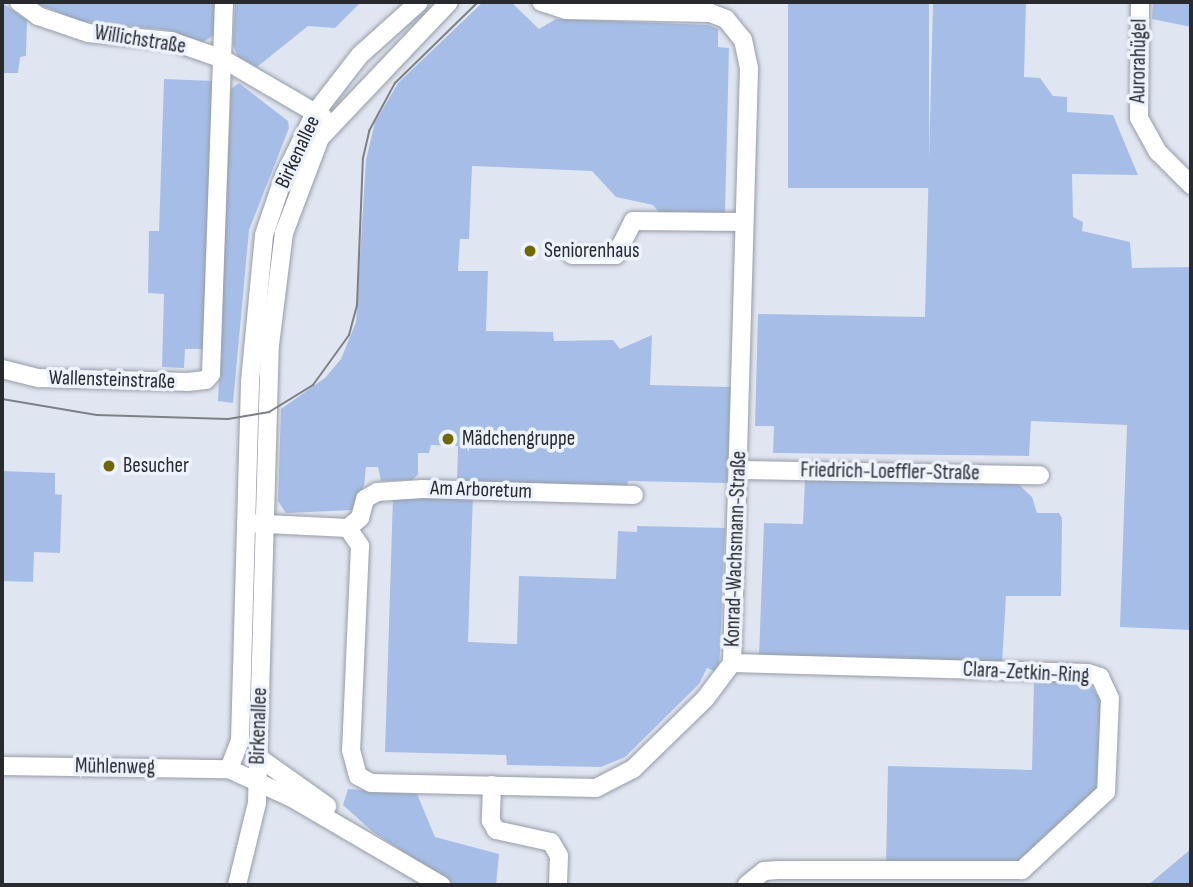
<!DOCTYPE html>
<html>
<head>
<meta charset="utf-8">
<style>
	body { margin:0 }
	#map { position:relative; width:1193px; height:887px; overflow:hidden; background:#e0e6f1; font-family:"Sofia Sans Condensed",sans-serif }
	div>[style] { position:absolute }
	.green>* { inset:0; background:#a6bee7; transform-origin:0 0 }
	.roads { filter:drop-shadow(0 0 2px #969ca6) drop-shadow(0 0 2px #969ca6) }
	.minor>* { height:18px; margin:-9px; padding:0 9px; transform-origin:9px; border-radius:9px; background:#fff }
	.tram>* { height:2px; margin:-1px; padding:0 1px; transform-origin:1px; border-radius:1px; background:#7c8087 }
	.dots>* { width:19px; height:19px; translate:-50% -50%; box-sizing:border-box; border:4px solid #edf3fe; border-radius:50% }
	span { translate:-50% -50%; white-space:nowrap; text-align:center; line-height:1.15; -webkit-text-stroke:7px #edf3fe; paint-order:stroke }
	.street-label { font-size:21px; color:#282a2e }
	.poi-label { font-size:21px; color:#282a2e }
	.left { translate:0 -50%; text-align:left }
	.frame { position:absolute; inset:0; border:4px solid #282a2e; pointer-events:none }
</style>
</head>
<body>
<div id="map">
	<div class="green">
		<i style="clip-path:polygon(33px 2px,216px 2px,216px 34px,203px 42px,168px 30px,80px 21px)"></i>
		<i style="clip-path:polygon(235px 2px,361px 2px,335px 28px,308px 26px,257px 67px,238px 57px,233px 45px)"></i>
		<i style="clip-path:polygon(483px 2px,511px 2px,539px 29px,556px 19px,709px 25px,718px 29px,718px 47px,729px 48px,725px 214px,660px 213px,653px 205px,616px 197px,592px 171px,472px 166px,469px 239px,460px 239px,458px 271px,488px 271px,486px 331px,553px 332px,554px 341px,613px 340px,620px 349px,652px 335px,650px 385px,731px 387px,727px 483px,628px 481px,627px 487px,457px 481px,458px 446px,431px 445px,429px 453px,418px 453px,418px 475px,412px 480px,381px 481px,378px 467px,366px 467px,364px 486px,354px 510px,286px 513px,278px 501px,281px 409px,325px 378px,341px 359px,356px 322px,366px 160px,375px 122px,398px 83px)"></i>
		<i style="left:788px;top:2px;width:141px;height:186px"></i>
		<i style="clip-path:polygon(933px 2px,1026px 2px,1024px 77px,1040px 78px,1053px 96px,1067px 97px,1067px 112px,1113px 115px,1138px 175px,1072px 174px,1073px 217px,1083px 222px,1082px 231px,1130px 242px,1132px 268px,1191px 267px,1191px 630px,1120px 627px,1127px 425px,1031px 421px,1029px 456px,773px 453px,774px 426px,755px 426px,758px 314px,925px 317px)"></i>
		<i style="clip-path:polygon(1153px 2px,1191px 2px,1191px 27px,1152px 19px)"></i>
		<i style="clip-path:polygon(2px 3px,27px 20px,26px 56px,20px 57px,18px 73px,2px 73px)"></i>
		<i style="clip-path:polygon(164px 79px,215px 81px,207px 349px,185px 349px,184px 368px,162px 367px,164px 294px,148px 293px,149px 231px,159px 231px)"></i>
		<i style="clip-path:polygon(239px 83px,288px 121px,289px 128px,249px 230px,233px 403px,218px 401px,231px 89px)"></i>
		<i style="clip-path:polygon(2px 471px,55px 473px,55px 494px,62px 495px,60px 553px,34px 552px,33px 582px,2px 581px)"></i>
		<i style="clip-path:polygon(805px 479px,1017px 483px,1032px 497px,1037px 513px,1059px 513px,1062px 518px,1061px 596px,1006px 596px,1002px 664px,759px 656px,764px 523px,803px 524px)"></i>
		<i style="clip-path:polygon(473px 494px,468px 642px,517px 644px,519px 576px,616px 579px,618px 531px,637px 532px,637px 526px,725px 528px,719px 673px,707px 668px,699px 684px,625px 757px,601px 767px,507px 765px,506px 755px,385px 752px,393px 496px)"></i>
		<i style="clip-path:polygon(1034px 680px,1089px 682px,1097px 695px,1103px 695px,1102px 781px,1097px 790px,1022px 862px,886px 864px,888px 766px,1032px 770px)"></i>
		<i style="clip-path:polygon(348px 789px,417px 794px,435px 837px,499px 854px,496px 885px,455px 885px,373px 832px,343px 805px)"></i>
		<i style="clip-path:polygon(1191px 849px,1191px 885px,1148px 885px)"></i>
	</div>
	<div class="roads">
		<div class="minor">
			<i style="left:19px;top:2px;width:24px;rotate:36deg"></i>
			<i style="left:38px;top:16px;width:53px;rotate:18.8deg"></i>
			<i style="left:88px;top:33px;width:83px;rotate:5.5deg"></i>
			<i style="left:171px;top:41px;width:55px;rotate:19.1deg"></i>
			<i style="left:223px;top:59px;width:117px;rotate:30.3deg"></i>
			<i style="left:1140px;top:2px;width:116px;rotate:90.5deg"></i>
			<i style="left:1139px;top:118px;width:39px;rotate:61deg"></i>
			<i style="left:1158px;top:152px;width:47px;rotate:45deg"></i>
			<i style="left:572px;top:255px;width:44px"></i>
			<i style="left:616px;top:255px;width:38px;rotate:-63deg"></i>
			<i style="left:633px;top:221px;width:110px;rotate:0.5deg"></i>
			<i style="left:2px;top:369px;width:38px;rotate:14deg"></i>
			<i style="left:39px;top:378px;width:148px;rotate:1.5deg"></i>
			<i style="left:187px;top:382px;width:19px;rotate:-6deg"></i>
			<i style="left:206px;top:380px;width:8px;rotate:-50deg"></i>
			<i style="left:211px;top:374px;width:372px;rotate:-88deg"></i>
			<i style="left:739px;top:470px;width:301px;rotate:1deg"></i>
			<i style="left:246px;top:523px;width:102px;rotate:2.8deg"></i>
			<i style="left:348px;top:528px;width:22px;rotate:56deg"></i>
			<i style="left:360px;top:546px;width:204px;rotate:92.5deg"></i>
			<i style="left:351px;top:750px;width:27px;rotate:75deg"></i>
			<i style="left:358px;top:776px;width:15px;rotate:28deg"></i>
			<i style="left:371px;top:783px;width:225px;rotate:1.3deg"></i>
			<i style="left:596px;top:788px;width:42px;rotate:-27.2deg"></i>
			<i style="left:633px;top:769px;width:100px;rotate:-44.2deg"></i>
			<i style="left:705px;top:699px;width:45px;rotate:-53.1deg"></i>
			<i style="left:732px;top:663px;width:595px;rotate:-88.36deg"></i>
			<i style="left:749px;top:68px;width:29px;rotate:-102deg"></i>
			<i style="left:743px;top:40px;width:27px;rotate:-129deg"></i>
			<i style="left:726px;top:19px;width:17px;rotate:-159deg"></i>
			<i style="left:710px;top:13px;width:144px;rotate:-178.8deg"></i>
			<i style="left:566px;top:10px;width:26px;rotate:-162deg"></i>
			<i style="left:348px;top:528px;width:16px;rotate:-40deg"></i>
			<i style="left:360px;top:518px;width:20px;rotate:-75deg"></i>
			<i style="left:365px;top:499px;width:14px;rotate:-30deg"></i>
			<i style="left:377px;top:492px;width:46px;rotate:-3.7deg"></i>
			<i style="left:423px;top:489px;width:211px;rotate:1.6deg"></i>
			<i style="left:732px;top:663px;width:356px;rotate:1.6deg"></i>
			<i style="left:1088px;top:673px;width:13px;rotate:18deg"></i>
			<i style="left:1100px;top:677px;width:23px;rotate:65deg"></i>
			<i style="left:1110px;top:698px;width:94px;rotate:92.4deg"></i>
			<i style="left:1106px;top:792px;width:115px;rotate:137.1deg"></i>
			<i style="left:1022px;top:870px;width:244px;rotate:180deg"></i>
			<i style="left:778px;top:870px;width:14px;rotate:176deg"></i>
			<i style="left:764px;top:871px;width:22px;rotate:141deg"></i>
			<i style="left:258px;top:757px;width:85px;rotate:35.4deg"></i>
			<i style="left:2px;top:766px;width:227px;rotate:0.8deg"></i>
			<i style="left:229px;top:769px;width:69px;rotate:24.7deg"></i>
			<i style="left:292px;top:798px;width:173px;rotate:30.3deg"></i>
			<i style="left:229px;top:769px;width:30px;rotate:-69deg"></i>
			<i style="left:240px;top:741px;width:360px;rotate:-88.4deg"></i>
			<i style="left:250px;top:381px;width:147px;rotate:-84.5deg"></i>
			<i style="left:264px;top:235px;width:62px;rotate:-71.3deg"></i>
			<i style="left:284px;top:176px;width:70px;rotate:-63.8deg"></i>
			<i style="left:315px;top:113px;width:73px;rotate:-52.2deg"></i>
			<i style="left:360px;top:55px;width:79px;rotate:-41.9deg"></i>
			<i style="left:492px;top:785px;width:36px;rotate:92deg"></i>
			<i style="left:491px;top:821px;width:10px;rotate:61deg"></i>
			<i style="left:496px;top:830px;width:56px;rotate:12.3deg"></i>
			<i style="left:551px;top:842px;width:16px;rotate:60deg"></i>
			<i style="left:559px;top:856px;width:29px;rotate:92deg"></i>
			<i style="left:237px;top:885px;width:84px;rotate:-76.3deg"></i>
			<i style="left:257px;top:803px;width:458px;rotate:-88.4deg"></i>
			<i style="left:270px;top:345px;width:113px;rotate:-82.9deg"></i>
			<i style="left:284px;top:233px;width:102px;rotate:-69.2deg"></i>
			<i style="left:320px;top:138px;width:187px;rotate:-46.5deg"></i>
		</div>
	</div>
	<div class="tram">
		<i style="left:2px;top:399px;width:96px;rotate:9.6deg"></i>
		<i style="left:97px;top:415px;width:131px;rotate:1.7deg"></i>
		<i style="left:228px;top:419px;width:42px;rotate:-9.7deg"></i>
		<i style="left:269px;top:412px;width:52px;rotate:-31.5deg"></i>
		<i style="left:313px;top:385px;width:62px;rotate:-54.2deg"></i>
		<i style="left:349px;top:335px;width:31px;rotate:-75deg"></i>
		<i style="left:357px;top:305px;width:147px;rotate:-87.7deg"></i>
		<i style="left:363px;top:158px;width:28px;rotate:-77deg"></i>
		<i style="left:369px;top:131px;width:55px;rotate:-61.6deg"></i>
		<i style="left:395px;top:83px;width:116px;rotate:-44.3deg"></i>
	</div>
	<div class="dots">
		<i style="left:530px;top:251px;background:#706800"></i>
		<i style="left:448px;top:439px;background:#706800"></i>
		<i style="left:109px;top:466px;background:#706800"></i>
	</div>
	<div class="street-label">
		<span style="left:140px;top:40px;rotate:9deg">Willichstraße</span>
		<span style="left:1139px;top:61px;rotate:-89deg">Aurorahügel</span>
		<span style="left:298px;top:152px;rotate:-65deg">Birkenallee</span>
		<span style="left:112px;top:380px;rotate:2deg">Wallensteinstraße</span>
		<span style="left:890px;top:472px;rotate:1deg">Friedrich-Loeffler-Straße</span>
		<span style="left:481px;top:490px;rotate:2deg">Am Arboretum</span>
		<span style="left:736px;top:549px;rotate:-88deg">Konrad-Wachsmann-Straße</span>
		<span style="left:1026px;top:673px;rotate:3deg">Clara-Zetkin-Ring</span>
		<span style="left:259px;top:726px;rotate:-88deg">Birkenallee</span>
		<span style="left:115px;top:767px;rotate:1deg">Mühlenweg</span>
	</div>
	<div class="poi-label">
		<span class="left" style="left:544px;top:251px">Seniorenhaus</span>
		<span class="left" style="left:462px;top:439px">Mädchengruppe</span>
		<span class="left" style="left:123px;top:466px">Besucher</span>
	</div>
	<div class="frame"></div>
</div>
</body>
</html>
